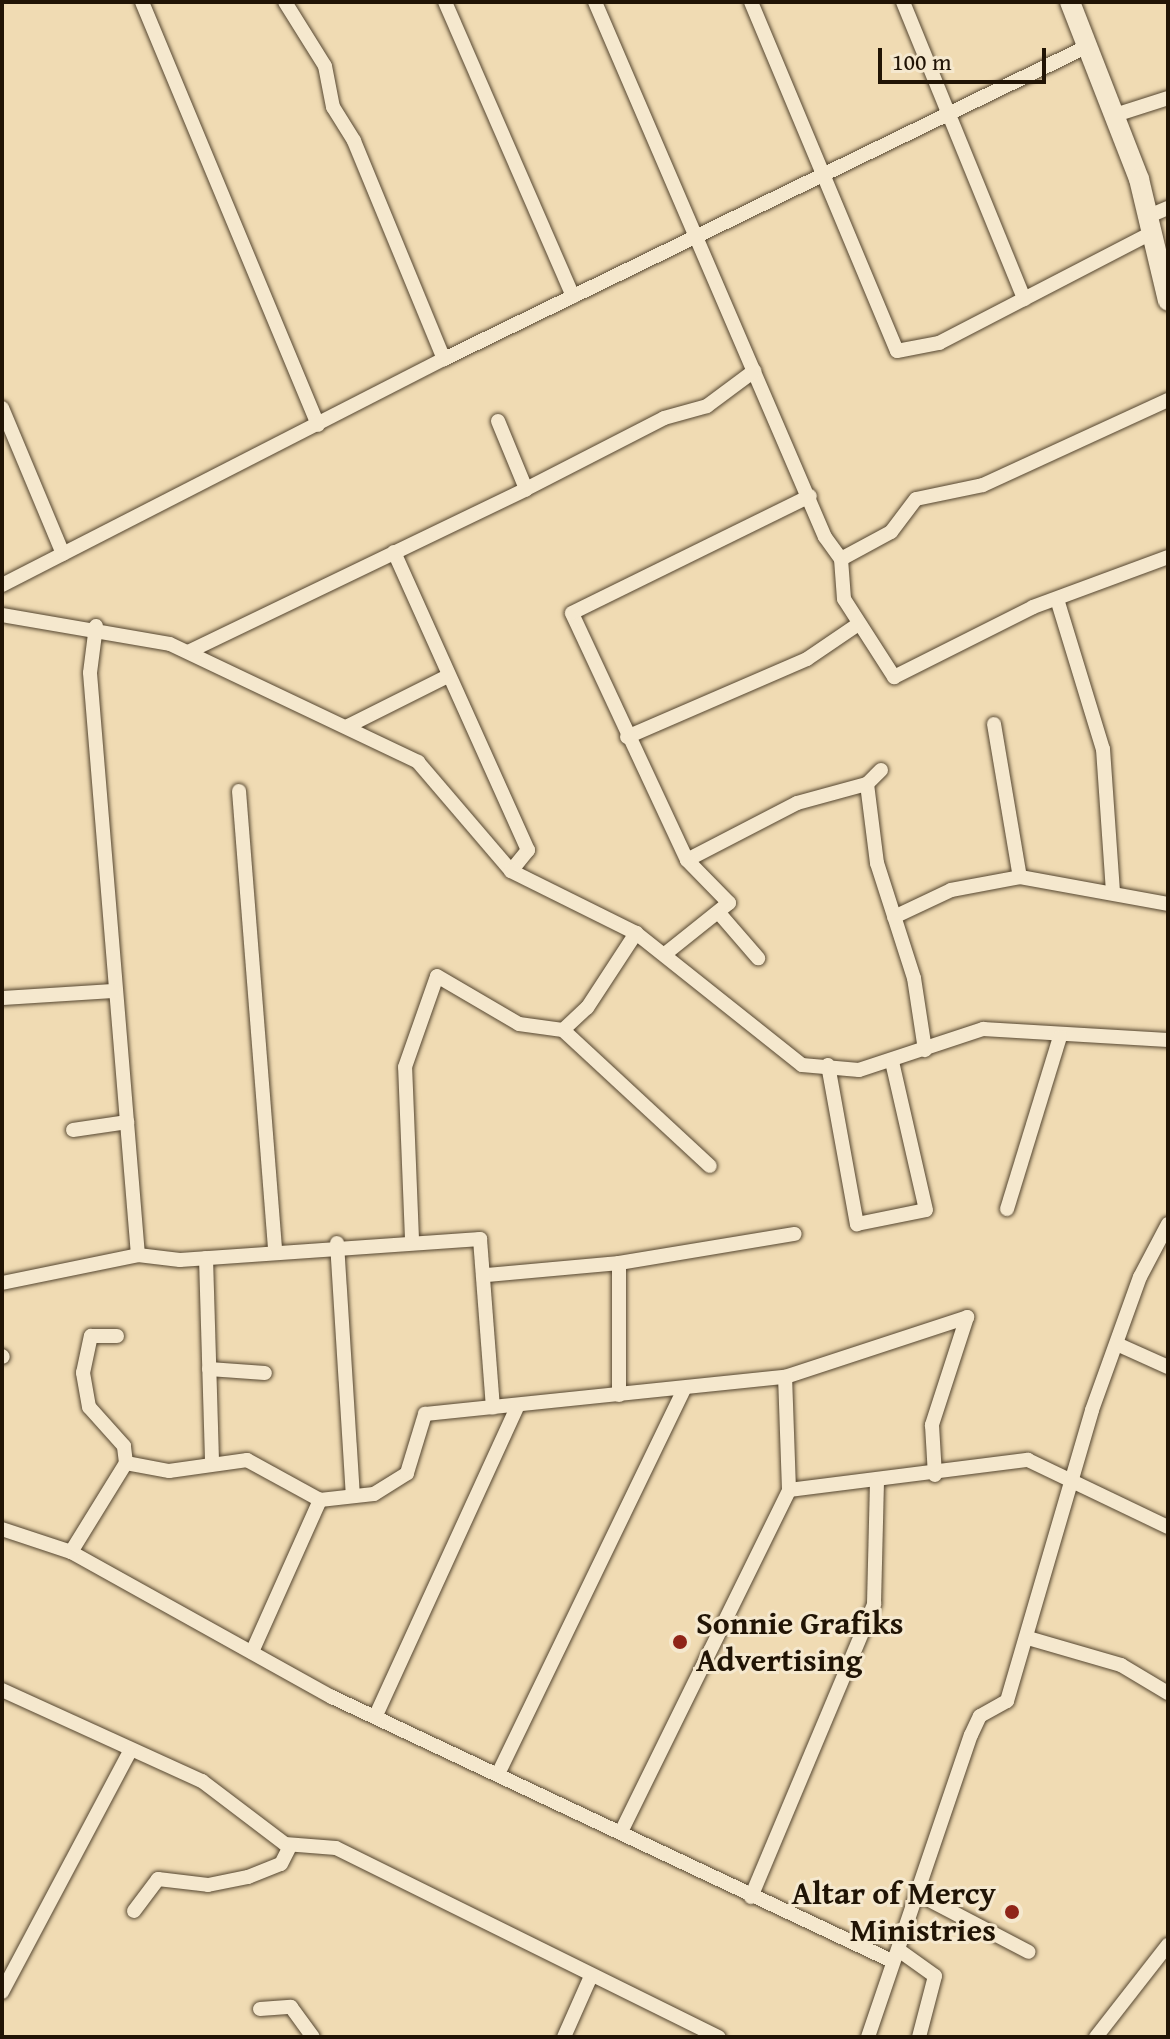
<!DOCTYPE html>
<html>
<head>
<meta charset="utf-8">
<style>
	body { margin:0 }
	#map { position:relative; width:1170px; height:2039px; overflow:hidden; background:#f0dbb3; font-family:"Gentium Book Plus",serif }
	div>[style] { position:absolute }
	.roads { filter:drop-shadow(0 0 2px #554630) drop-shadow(0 0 2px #554630) }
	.street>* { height:14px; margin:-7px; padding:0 7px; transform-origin:7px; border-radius:7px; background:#f5e8ce }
	.secondary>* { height:20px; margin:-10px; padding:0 10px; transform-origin:10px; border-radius:10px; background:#f5e8ce }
	.dots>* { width:22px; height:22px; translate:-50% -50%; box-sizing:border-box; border:4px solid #f5e8ce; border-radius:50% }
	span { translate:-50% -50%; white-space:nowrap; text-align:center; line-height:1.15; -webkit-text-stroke:6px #f5e8ce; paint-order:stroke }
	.poi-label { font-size:32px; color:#211405; font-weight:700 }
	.left { translate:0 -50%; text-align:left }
	.right { translate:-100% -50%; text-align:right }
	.frame { position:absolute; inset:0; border:4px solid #211405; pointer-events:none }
	.scale { position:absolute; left:878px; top:48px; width:168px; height:36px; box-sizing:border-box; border:4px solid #211405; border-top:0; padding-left:10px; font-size:24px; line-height:28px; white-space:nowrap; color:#211405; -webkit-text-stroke:6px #f5e8ce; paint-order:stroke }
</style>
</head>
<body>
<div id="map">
	<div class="roads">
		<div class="street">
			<i style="left:142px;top:2px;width:458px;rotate:67.4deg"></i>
			<i style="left:285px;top:2px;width:75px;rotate:58deg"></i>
			<i style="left:325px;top:66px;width:42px;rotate:79deg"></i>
			<i style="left:333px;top:107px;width:40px;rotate:58deg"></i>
			<i style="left:354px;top:141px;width:236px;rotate:67.6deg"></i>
			<i style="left:445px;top:2px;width:321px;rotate:66.5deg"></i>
			<i style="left:595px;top:2px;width:582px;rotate:66.74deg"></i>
			<i style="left:825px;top:537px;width:27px;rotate:54deg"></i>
			<i style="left:841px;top:559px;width:40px;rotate:85.7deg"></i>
			<i style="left:844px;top:599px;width:93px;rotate:57.3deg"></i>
			<i style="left:894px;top:677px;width:156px;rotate:-26.7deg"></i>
			<i style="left:1033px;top:607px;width:144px;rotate:-20.3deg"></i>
			<i style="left:751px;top:2px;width:378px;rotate:67.3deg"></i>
			<i style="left:897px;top:351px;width:43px;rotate:-10.8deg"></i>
			<i style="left:939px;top:343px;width:241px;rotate:-27.4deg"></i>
			<i style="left:903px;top:2px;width:321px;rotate:67.8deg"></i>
			<i style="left:1112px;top:116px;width:59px;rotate:-17.8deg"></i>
			<i style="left:1149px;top:216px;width:21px;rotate:-23deg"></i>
			<i style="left:2px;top:408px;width:158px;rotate:67.3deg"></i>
			<i style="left:498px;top:421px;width:74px;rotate:67.6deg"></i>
			<i style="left:526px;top:489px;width:155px;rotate:-27.2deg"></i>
			<i style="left:664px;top:418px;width:45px;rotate:-15.6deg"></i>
			<i style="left:707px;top:406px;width:59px;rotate:-36.7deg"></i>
			<i style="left:394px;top:552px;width:327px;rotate:65.8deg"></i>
			<i style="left:528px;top:850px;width:27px;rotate:129deg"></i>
			<i style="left:841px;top:559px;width:57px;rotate:-28.4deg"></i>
			<i style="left:891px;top:532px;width:41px;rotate:-52.9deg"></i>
			<i style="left:916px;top:499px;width:68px;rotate:-11.8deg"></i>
			<i style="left:983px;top:485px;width:204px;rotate:-24.7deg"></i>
			<i style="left:2px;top:585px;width:496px;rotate:-27.1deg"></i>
			<i style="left:444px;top:359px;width:716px;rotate:-25.92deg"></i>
			<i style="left:1057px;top:599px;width:157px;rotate:73deg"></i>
			<i style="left:1103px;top:749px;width:142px;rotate:86deg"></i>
			<i style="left:2px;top:615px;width:170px;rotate:9.8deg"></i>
			<i style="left:170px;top:644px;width:275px;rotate:25.4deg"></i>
			<i style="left:418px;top:762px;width:143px;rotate:49.5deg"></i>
			<i style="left:511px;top:871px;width:140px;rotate:26.4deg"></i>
			<i style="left:636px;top:933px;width:212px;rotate:38.5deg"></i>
			<i style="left:802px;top:1065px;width:57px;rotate:5deg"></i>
			<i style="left:859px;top:1070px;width:131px;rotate:-18.3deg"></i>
			<i style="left:983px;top:1029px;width:185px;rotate:3.4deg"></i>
			<i style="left:96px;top:626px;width:47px;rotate:97.3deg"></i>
			<i style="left:90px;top:673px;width:584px;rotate:85.29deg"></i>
			<i style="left:188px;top:652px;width:375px;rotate:-25.7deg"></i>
			<i style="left:994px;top:724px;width:155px;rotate:80.4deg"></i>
			<i style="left:348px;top:726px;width:110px;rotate:-26.6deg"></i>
			<i style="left:627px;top:737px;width:196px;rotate:-23.4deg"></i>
			<i style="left:807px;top:659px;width:60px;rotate:-34.2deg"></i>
			<i style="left:881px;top:770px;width:20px;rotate:135deg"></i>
			<i style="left:867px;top:784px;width:80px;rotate:82.8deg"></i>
			<i style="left:877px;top:863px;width:121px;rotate:72.2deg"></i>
			<i style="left:914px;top:978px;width:73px;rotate:81.3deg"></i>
			<i style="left:239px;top:791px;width:458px;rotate:85.5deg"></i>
			<i style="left:687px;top:860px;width:124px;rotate:-27.4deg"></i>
			<i style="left:797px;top:803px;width:73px;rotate:-15.2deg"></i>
			<i style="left:719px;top:913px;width:60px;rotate:49.1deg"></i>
			<i style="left:894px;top:917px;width:63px;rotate:-25.3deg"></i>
			<i style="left:951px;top:890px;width:70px;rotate:-10.7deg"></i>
			<i style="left:1020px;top:877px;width:150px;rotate:10.3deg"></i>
			<i style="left:665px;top:954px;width:82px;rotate:-38.6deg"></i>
			<i style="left:729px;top:903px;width:60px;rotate:-134.3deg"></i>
			<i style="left:687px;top:860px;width:272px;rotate:-115deg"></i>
			<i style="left:572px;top:613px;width:265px;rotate:-26.2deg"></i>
			<i style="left:2px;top:998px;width:112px;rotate:-3.6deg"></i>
			<i style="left:563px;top:1030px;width:200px;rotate:42.8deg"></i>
			<i style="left:828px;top:1065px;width:162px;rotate:79.7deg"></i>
			<i style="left:857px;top:1224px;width:70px;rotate:-11.5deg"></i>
			<i style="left:926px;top:1210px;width:152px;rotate:-102.9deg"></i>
			<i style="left:73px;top:1130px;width:55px;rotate:-8.4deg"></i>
			<i style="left:1007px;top:1209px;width:180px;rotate:-72.9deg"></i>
			<i style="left:412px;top:1239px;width:172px;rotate:-92.3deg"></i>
			<i style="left:405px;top:1067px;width:96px;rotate:-70.6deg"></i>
			<i style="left:437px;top:976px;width:95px;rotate:30.3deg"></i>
			<i style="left:519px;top:1024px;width:44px;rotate:7.8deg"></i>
			<i style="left:563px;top:1030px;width:33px;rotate:-43deg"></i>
			<i style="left:587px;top:1008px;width:90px;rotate:-56.8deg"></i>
			<i style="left:337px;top:1243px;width:253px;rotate:86.4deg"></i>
			<i style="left:206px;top:1258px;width:204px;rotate:88.3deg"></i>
			<i style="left:487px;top:1275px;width:133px;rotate:-5.2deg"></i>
			<i style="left:619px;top:1263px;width:178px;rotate:-9.4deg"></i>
			<i style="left:2px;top:1283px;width:139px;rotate:-11.6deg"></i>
			<i style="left:138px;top:1255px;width:42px;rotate:6.8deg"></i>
			<i style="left:180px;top:1260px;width:301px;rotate:-4deg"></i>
			<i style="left:480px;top:1239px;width:169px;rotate:85.6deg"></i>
			<i style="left:1119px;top:1345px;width:54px;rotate:24.2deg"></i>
			<i style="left:2px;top:1356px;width:1px;rotate:45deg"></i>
			<i style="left:209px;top:1369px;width:56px;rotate:4.1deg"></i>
			<i style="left:619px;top:1395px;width:132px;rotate:-90deg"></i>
			<i style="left:126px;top:1463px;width:44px;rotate:10.5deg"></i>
			<i style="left:169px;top:1471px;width:79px;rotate:-8deg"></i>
			<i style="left:247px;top:1460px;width:83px;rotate:28.7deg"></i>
			<i style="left:320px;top:1500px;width:54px;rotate:-6.3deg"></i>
			<i style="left:374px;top:1494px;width:39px;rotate:-32deg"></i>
			<i style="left:407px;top:1473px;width:62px;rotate:-73deg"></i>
			<i style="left:425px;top:1414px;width:362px;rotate:-5.9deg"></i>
			<i style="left:785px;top:1377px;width:192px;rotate:-18.2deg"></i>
			<i style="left:967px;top:1317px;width:114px;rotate:108deg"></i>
			<i style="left:932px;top:1425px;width:50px;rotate:86.6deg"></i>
			<i style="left:789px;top:1490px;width:241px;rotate:-7.2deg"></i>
			<i style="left:1028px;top:1460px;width:155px;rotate:25.6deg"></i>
			<i style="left:2px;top:1529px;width:73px;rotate:18.4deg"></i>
			<i style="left:71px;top:1552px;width:299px;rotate:29.1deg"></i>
			<i style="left:332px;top:1697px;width:619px;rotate:25.24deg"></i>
			<i style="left:71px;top:1552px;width:105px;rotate:-58.3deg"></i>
			<i style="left:126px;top:1463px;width:17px;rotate:-97deg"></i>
			<i style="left:124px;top:1446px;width:52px;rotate:-131.9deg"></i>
			<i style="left:89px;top:1407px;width:35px;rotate:-100deg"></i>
			<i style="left:83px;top:1373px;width:38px;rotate:-78deg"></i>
			<i style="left:91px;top:1336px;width:26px"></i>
			<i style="left:1028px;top:1638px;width:97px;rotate:16.2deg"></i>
			<i style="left:1121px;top:1665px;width:55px;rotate:30.8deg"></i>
			<i style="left:252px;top:1652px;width:167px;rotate:-65.9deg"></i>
			<i style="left:2px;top:1690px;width:220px;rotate:24.5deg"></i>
			<i style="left:202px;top:1781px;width:104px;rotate:37.2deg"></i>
			<i style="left:285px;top:1844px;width:51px;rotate:4.5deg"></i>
			<i style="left:336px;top:1848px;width:427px;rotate:26.3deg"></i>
			<i style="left:377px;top:1713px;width:337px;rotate:-65.4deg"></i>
			<i style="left:499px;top:1772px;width:424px;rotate:-64.2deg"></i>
			<i style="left:621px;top:1832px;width:381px;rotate:-63.8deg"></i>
			<i style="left:789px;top:1490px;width:113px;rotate:-92deg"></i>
			<i style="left:916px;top:1893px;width:127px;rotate:27.6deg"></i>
			<i style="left:751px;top:1897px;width:318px;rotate:-67.2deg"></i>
			<i style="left:874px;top:1604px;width:120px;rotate:-88.6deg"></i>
			<i style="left:134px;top:1911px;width:40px;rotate:-53deg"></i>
			<i style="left:158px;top:1879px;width:50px;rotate:6.8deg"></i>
			<i style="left:208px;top:1885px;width:41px;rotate:-11.3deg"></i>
			<i style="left:248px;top:1877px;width:35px;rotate:-22deg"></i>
			<i style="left:281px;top:1864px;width:20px;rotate:-63deg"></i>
			<i style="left:900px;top:1951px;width:43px;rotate:35.5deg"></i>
			<i style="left:935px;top:1976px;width:63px;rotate:104.7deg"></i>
			<i style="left:2px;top:1992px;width:273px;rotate:-62deg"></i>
			<i style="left:260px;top:2009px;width:31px;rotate:-4deg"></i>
			<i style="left:291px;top:2007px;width:37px;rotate:54deg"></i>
			<i style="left:564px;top:2037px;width:67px;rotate:-66.1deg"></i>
			<i style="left:868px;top:2037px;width:319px;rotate:-71.2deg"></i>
			<i style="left:971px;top:1735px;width:21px;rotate:-65deg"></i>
			<i style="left:980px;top:1716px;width:31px;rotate:-29deg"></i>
			<i style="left:1007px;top:1701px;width:303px;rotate:-73.7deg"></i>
			<i style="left:1092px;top:1410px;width:141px;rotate:-70.2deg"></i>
			<i style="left:1140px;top:1277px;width:60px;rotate:-62.2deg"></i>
			<i style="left:1096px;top:2037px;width:117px;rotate:-52deg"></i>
		</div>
		<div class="secondary">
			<i style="left:1070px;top:2px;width:190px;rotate:68.7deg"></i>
			<i style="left:1139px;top:179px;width:125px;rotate:76.6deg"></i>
		</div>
	</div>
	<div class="dots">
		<i style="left:680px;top:1642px;background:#8f2418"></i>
		<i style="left:1012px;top:1912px;background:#8f2418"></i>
	</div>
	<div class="poi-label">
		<span class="left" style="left:696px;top:1642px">Sonnie Grafiks<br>Advertising</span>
		<span class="right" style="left:996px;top:1912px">Altar of Mercy<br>Ministries</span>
	</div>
	<div class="frame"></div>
	<div class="scale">100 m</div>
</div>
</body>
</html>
